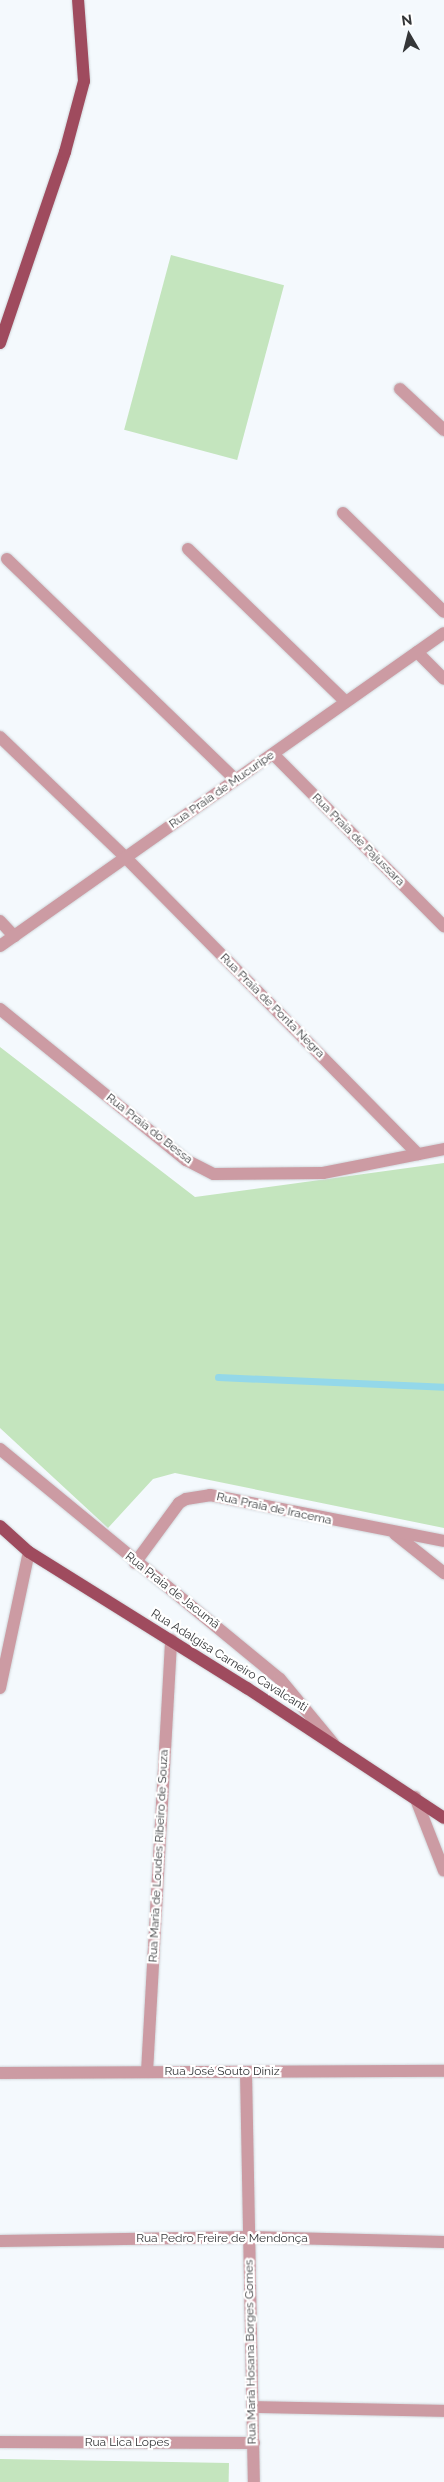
<!DOCTYPE html>
<html>
<head>
<meta charset="utf-8">
<style>
	body { margin:0 }
	#map { position:relative; width:444px; height:2482px; overflow:hidden; background:#f4f9fd; font-family:Raleway,sans-serif }
	div>[style] { position:absolute }
	.green>* { inset:0; background:#c4e5be; transform-origin:0 0 }
	.stream>* { height:7px; margin:-3.5px; padding:0 3.5px; transform-origin:3.5px; border-radius:3.5px; background:#94d8e9 }
	.roads { filter:drop-shadow(0 0 1px #d1d6da) drop-shadow(0 0 1px #d1d6da) }
	.minor>* { height:12px; margin:-6px; padding:0 6px; transform-origin:6px; border-radius:6px; background:#cc9ba3 }
	.major>* { height:12px; margin:-6px; padding:0 6px; transform-origin:6px; border-radius:6px; background:#9f4b5e }
	span { translate:-50% -50%; white-space:nowrap; text-align:center; line-height:1.15; -webkit-text-stroke:4.5px #fff; paint-order:stroke }
	.street-label { font-size:12px; color:#343638 }
	.north { position:absolute; left:384px; top:10px; width:50px; height:50px; -webkit-text-stroke:4px #fff; paint-order:stroke; rotate:352deg; font-size:14px; font-weight:700; line-height:20px; text-align:center; color:#343638 }
	.north::after { content:''; display:block; margin:auto; width:18px; height:22px; background:#343638; clip-path:polygon(50% 0,100% 100%,50% 72%,0 100%) }
</style>
</head>
<body>
<div id="map">
	<div class="green">
		<i style="left:171px;top:255px;width:117px;height:181px;rotate:15deg"></i>
		<i style="clip-path:polygon(0 1047px,195px 1197px,444px 1163px,444px 1528px,175px 1473px,153px 1479px,108px 1528px,0 1428px)"></i>
		<i style="left:0;top:2459px;width:229px;height:23px;rotate:1deg"></i>
	</div>
	<div class="stream">
		<i style="left:218px;top:1377px;width:226px;rotate:2.5deg"></i>
	</div>
	<div class="roads">
		<div class="minor">
			<i style="left:400px;top:389px;width:60px;rotate:43deg"></i>
			<i style="left:343px;top:513px;width:141px;rotate:44.4deg"></i>
			<i style="left:188px;top:549px;width:219px;rotate:44.1deg"></i>
			<i style="left:7px;top:559px;width:318px;rotate:44deg"></i>
			<i style="left:417px;top:652px;width:38px;rotate:45deg"></i>
			<i style="left:0;top:737px;width:175px;rotate:43.8deg"></i>
			<i style="left:126px;top:858px;width:416px;rotate:45.4deg"></i>
			<i style="left:273px;top:754px;width:243px;rotate:45.2deg"></i>
			<i style="left:0;top:921px;width:21px;rotate:47deg"></i>
			<i style="left:0;top:946px;width:543px;rotate:-35.18deg"></i>
			<i style="left:0;top:1009px;width:240px;rotate:39.1deg"></i>
			<i style="left:186px;top:1160px;width:31px;rotate:27deg"></i>
			<i style="left:214px;top:1174px;width:109px;rotate:-0.5deg"></i>
			<i style="left:323px;top:1173px;width:123px;rotate:-11.2deg"></i>
			<i style="left:0;top:1449px;width:362px;rotate:39.4deg"></i>
			<i style="left:280px;top:1679px;width:83px;rotate:50.4deg"></i>
			<i style="left:395px;top:1534px;width:63px;rotate:38.5deg"></i>
			<i style="left:135px;top:1563px;width:74px;rotate:-53.7deg"></i>
			<i style="left:179px;top:1503px;width:8px;rotate:-30deg"></i>
			<i style="left:186px;top:1499px;width:24px;rotate:-9deg"></i>
			<i style="left:210px;top:1495px;width:238px;rotate:11.1deg"></i>
			<i style="left:0;top:1688px;width:139px;rotate:-78deg"></i>
			<i style="left:415px;top:1797px;width:79px;rotate:68.6deg"></i>
			<i style="left:147px;top:2072px;width:433px;rotate:-86.8deg"></i>
			<i style="left:246px;top:2072px;width:410px;rotate:88.9deg"></i>
			<i style="left:0;top:2073px;width:444px;rotate:-0.3deg"></i>
			<i style="left:0;top:2241px;width:249px;rotate:-0.9deg"></i>
			<i style="left:249px;top:2237px;width:195px;rotate:1.5deg"></i>
			<i style="left:254px;top:2407px;width:190px;rotate:1.2deg"></i>
			<i style="left:0;top:2442px;width:254px;rotate:0.2deg"></i>
		</div>
		<div class="major">
			<i style="left:0;top:343px;width:202px;rotate:-71.2deg"></i>
			<i style="left:65px;top:152px;width:73px;rotate:-75deg"></i>
			<i style="left:84px;top:81px;width:81px;rotate:-94.2deg"></i>
			<i style="left:0;top:1526px;width:39px;rotate:42deg"></i>
			<i style="left:29px;top:1552px;width:257px;rotate:32deg"></i>
			<i style="left:247px;top:1688px;width:236px;rotate:33.4deg"></i>
		</div>
	</div>
	<div class="street-label">
		<span style="left:222px;top:790px;rotate:-35deg">Rua Praia de Mucuripe</span>
		<span style="left:358px;top:840px;rotate:45deg">Rua Praia de Pajussara</span>
		<span style="left:272px;top:1006px;rotate:45deg">Rua Praia de Ponta Negra</span>
		<span style="left:149px;top:1129px;rotate:38deg">Rua Praia do Bessa</span>
		<span style="left:274px;top:1509px;rotate:12deg">Rua Praia de Iracema</span>
		<span style="left:172px;top:1591px;rotate:38deg">Rua Praia de Jacumã</span>
		<span style="left:229px;top:1661px;rotate:32deg">Rua Adalgisa Carneiro Cavalcanti</span>
		<span style="left:159px;top:1856px;rotate:-87deg">Rua Maria de Loudes Ribeiro de Souza</span>
		<span style="left:222px;top:2072px">Rua José Souto Diniz</span>
		<span style="left:222px;top:2239px">Rua Pedro Freire de Mendonça</span>
		<span style="left:251px;top:2352px;rotate:-91deg">Rua Maria Hosana Borges Gomes</span>
		<span style="left:127px;top:2443px">Rua Lica Lopes</span>
	</div>
	<div class="north">N</div>
</div>
</body>
</html>
